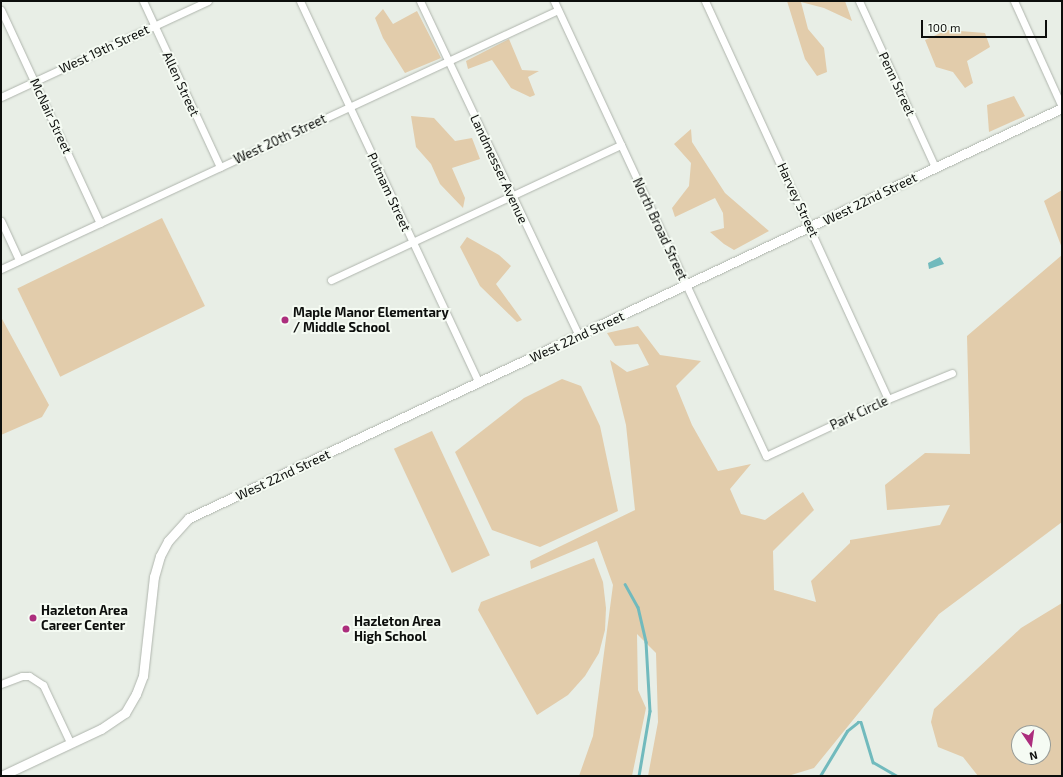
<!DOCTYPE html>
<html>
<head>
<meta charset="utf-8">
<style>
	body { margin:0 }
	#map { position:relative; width:1063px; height:777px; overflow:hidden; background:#e8eee6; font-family:"Exo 2",sans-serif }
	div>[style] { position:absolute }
	.green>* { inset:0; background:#e2ccab; transform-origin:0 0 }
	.water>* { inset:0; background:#71babd }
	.stream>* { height:2.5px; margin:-1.25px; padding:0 1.25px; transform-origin:1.25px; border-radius:1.25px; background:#71babd }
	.roads { filter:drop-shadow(0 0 1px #afb5ad) drop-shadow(0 0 1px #afb5ad) }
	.street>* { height:7px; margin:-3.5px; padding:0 3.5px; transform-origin:3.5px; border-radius:3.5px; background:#fff }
	.secondary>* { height:9px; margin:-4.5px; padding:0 4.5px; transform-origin:4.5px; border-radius:4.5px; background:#fff }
	.dots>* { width:11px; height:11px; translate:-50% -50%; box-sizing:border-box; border:2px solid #f5fbf3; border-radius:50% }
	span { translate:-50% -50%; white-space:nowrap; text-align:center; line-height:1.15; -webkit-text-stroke:4px #f5fbf3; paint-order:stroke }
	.street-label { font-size:13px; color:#0c0e0c }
	.poi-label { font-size:13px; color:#0c0e0c; font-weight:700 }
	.left { translate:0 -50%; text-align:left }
	.frame { position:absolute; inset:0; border:2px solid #0c0e0c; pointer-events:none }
	.north { position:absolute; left:1011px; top:725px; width:40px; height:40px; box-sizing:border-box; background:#f5fbf3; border:1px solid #989c97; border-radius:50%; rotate:167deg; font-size:11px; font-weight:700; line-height:16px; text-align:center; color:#0c0e0c }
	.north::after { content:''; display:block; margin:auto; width:14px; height:18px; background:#ac2e7d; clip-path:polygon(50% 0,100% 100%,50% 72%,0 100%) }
	.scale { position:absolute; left:921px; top:20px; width:126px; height:18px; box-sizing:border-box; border:2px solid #0c0e0c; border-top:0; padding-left:5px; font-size:12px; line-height:14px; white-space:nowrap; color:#0c0e0c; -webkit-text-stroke:3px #f5fbf3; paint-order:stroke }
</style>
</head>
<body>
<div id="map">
	<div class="green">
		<i style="clip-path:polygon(787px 1px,845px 1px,852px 21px,824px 8px,801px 2px,808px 29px,824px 48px,827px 72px,817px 76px,805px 59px)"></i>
		<i style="clip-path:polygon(383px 9px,393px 24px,417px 11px,441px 58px,405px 73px,383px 38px,375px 18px)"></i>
		<i style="clip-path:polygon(947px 30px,985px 33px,990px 47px,967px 61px,973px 83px,965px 88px,953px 72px,936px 67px,925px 40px)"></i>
		<i style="clip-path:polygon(509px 39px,522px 70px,539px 71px,528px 77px,535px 95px,530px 97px,511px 88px,492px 60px,468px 69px,466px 61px)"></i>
		<i style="clip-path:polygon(1014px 96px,1025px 116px,989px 132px,987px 105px)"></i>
		<i style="clip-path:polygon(411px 116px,434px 118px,455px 141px,472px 138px,480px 159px,452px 168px,465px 198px,463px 208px,440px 184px,431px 164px,416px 147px)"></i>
		<i style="clip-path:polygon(691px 129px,692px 142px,725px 193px,769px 231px,734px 250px,724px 244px,710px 232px,724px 228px,723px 213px,715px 198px,675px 217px,672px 208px,689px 186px,691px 163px,674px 144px)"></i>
		<i style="clip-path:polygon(1062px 190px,1062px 248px,1044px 201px)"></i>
		<i style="left:162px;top:218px;width:98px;height:161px;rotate:64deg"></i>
		<i style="clip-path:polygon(467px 237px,499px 255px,511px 266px,496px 284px,522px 320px,517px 322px,480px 286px,460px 247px)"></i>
		<i style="clip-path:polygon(1062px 255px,1062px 522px,939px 614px,814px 768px,788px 776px,648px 776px,658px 722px,656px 653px,637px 634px,638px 690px,646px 708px,632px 776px,579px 776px,593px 736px,613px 585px,597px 541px,531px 569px,530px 561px,635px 510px,626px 425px,610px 360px,627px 372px,649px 365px,638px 344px,615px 346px,607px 333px,638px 326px,660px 355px,701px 361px,676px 386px,692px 425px,718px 471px,751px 464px,730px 489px,741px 514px,765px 520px,803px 492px,814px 510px,773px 551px,774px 590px,816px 602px,811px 581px,850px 543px,850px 540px,940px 525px,950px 505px,887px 510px,885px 485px,925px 453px,970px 454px,967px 336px)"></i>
		<i style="clip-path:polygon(1px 317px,49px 405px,42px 417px,1px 435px)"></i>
		<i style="clip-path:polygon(562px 379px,581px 386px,600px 426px,618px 511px,540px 547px,492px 530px,455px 452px,524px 398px)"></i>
		<i style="left:432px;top:431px;width:137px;height:42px;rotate:65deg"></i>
		<i style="clip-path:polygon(594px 558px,603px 582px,606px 608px,605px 630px,599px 653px,585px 676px,568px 695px,537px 715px,478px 610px,481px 602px)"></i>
		<i style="clip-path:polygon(evenodd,1062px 603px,1062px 776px,978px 776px,963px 757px,938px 747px,931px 722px,934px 709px,1021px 628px,1062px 603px,1019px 733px,1043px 733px,1043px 757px,1019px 757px,1019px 733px)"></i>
	</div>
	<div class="water">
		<i style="clip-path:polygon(940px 257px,944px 264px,929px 269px,928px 263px)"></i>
	</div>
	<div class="stream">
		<i style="left:625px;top:584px;width:26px;rotate:61deg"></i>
		<i style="left:638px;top:607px;width:36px;rotate:77deg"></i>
		<i style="left:646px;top:642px;width:69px;rotate:86.7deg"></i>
		<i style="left:650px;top:711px;width:66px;rotate:99.6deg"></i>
		<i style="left:820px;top:776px;width:52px;rotate:-59deg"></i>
		<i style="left:847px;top:731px;width:14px;rotate:-39deg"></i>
		<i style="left:858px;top:722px;width:3px"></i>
		<i style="left:861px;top:722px;width:42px;rotate:73.3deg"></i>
		<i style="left:873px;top:762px;width:28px;rotate:30deg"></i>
	</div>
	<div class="roads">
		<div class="street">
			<i style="left:143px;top:1px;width:183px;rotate:65.1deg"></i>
			<i style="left:300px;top:1px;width:422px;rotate:64.9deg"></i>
			<i style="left:420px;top:1px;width:371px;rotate:64.6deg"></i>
			<i style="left:554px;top:1px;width:502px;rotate:65.02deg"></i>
			<i style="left:766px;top:456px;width:135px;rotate:-25deg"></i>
			<i style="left:888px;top:399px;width:69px;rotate:-22.1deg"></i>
			<i style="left:705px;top:1px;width:438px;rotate:65.3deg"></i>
			<i style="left:859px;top:1px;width:183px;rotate:65.4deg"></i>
			<i style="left:1014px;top:1px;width:116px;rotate:65.6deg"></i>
			<i style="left:1px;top:10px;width:235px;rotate:65.1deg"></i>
			<i style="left:1px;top:97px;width:228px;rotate:-24.9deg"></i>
			<i style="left:1px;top:221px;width:43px;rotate:65.2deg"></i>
			<i style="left:1px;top:269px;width:614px;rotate:-24.94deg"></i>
			<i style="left:331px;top:280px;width:320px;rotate:-25deg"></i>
			<i style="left:1px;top:684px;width:22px;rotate:-21deg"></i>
			<i style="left:22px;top:676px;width:7px"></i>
			<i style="left:29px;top:676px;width:17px;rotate:33deg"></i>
			<i style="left:43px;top:685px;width:63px;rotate:64.7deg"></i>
		</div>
		<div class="secondary">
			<i style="left:1px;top:776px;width:110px;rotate:-25.2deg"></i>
			<i style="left:101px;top:729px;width:29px;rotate:-34deg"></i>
			<i style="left:125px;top:713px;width:22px;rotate:-60deg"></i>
			<i style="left:136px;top:694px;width:19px;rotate:-69deg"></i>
			<i style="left:143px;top:676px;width:100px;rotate:-83.7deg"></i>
			<i style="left:154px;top:577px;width:22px;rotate:-74deg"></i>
			<i style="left:160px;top:556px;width:17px;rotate:-62deg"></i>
			<i style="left:168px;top:541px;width:31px;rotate:-48deg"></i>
			<i style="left:189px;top:518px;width:964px;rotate:-25.16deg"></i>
		</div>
	</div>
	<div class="dots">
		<i style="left:285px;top:320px;background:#ac2e7d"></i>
		<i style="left:33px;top:618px;background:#ac2e7d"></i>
		<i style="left:346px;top:629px;background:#ac2e7d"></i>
	</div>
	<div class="street-label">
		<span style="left:104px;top:49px;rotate:-25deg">West 19th Street</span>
		<span style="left:181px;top:84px;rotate:65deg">Allen Street</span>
		<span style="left:897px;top:84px;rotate:65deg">Penn Street</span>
		<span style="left:51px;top:116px;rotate:65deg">McNair Street</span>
		<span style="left:280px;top:139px;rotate:-25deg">West 20th Street</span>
		<span style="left:499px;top:169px;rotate:65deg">Landmesser Avenue</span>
		<span style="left:389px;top:192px;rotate:65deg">Putnam Street</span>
		<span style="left:870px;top:199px;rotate:-26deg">West 22nd Street</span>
		<span style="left:798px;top:200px;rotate:65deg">Harvey Street</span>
		<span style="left:660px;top:229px;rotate:65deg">North Broad Street</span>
		<span style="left:577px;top:337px;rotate:-25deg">West 22nd Street</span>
		<span style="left:859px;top:413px;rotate:-25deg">Park Circle</span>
		<span style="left:283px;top:475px;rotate:-25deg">West 22nd Street</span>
	</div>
	<div class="poi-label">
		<span class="left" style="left:293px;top:320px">Maple Manor Elementary<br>/ Middle School</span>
		<span class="left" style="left:41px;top:618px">Hazleton Area<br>Career Center</span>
		<span class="left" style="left:354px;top:629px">Hazleton Area<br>High School</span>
	</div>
	<div class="frame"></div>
	<div class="north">N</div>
	<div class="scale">100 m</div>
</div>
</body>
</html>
